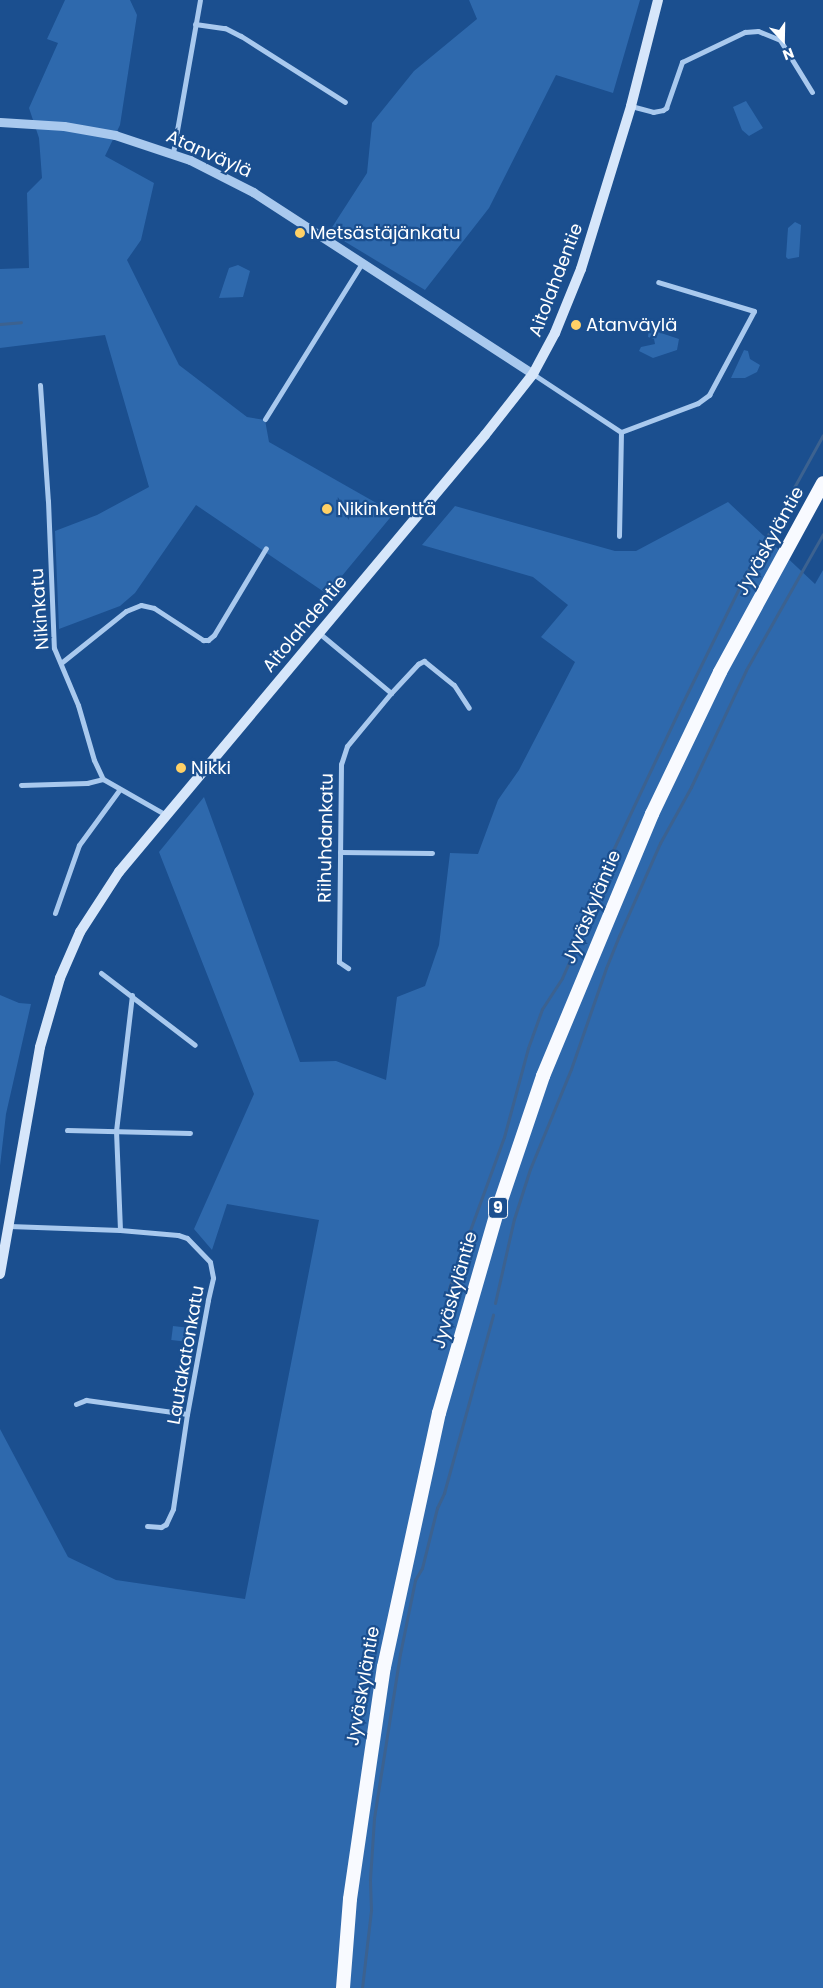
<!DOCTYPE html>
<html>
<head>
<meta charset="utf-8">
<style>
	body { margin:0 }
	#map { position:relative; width:823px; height:1988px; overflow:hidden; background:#1b4f8f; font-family:Poppins,sans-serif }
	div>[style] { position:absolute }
	.green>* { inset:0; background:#2e69ad; transform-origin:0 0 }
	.stream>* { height:3px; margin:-1.5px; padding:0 1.5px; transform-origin:1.5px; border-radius:1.5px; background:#3c6290 }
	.minor>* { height:5px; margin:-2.5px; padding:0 2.5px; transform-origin:2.5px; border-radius:2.5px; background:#a9c9ee }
	.tertiary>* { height:9px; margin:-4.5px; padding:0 4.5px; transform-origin:4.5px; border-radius:4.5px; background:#a9c9ee }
	.secondary>* { height:10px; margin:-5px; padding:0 5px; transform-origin:5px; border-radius:5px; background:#d6e6fa }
	.trunk>* { height:14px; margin:-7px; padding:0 7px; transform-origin:7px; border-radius:7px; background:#f8faff }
	.dots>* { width:14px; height:14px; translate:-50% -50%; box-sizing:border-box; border:2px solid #1b4f8f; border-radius:50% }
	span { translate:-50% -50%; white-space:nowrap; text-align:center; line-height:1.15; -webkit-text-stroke:4.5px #1b4f8f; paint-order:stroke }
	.shield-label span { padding:1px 4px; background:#1b4f8f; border:1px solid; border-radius:4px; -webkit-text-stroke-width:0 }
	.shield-label { font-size:16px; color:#fff; font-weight:700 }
	.street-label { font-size:18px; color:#fff }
	.poi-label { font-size:18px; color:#fff }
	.left { translate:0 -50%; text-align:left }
	.north { position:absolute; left:758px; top:15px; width:50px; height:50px; -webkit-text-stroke:4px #1b4f8f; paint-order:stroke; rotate:159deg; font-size:14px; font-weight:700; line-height:20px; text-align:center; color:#fff }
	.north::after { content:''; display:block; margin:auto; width:18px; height:22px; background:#fff; clip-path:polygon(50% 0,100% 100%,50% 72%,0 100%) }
</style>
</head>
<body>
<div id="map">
	<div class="green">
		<i style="clip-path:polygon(65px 0,130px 0,137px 15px,120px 125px,105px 156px,154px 183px,141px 240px,127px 260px,179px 365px,247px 417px,265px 420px,269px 442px,394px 513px,327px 594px,196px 505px,135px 593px,120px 606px,59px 629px,55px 531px,97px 515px,149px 487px,105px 335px,0 348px,0 269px,29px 268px,27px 193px,42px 178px,39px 138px,29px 108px,58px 43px,47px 39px)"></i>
		<i style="clip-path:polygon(469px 0,640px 0,613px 93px,556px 75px,489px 208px,425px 290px,329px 232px,367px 173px,372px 123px,414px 71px,477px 19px)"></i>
		<i style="clip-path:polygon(746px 101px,763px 128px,749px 136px,742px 130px,733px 107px)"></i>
		<i style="clip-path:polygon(795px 222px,801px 225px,799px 257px,788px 259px,786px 257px,788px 228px)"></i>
		<i style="clip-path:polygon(238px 265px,250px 271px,243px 297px,219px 298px,229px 268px)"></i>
		<i style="clip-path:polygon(649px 329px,679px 339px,677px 350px,653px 358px,639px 351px,641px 347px,655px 344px,654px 339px,648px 337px)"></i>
		<i style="clip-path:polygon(744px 350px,748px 351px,750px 359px,760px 365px,757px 372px,745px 378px,731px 378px)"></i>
		<i style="clip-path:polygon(728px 502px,815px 584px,823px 570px,823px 1988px,0 1988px,0 1429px,68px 1557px,116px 1580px,245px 1599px,319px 1220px,227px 1204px,212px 1250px,194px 1229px,254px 1094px,159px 852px,204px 797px,300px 1062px,336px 1061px,386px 1080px,397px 997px,425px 986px,439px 945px,450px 853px,478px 854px,498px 800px,519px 770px,575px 662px,541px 637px,568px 605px,533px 577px,422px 545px,455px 506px,615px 551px,636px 551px)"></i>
		<i style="clip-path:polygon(0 995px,19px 1003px,31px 1004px,6px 1114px,0 1166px)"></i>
		<i style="left:173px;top:1326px;width:17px;height:14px;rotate:7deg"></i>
	</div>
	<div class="stream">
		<i style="left:0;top:324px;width:21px;rotate:-5deg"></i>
		<i style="left:449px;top:1288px;width:161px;rotate:-70deg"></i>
		<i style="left:504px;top:1137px;width:92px;rotate:-74.9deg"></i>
		<i style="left:528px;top:1048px;width:41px;rotate:-70.3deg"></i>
		<i style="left:542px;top:1009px;width:37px;rotate:-57deg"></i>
		<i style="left:562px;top:978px;width:96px;rotate:-66.1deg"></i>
		<i style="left:601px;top:890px;width:28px;rotate:-77deg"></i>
		<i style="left:607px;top:863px;width:171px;rotate:-64.8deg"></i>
		<i style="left:680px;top:708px;width:145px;rotate:-63.8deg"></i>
		<i style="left:744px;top:578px;width:163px;rotate:-61.1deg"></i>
		<i style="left:495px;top:1303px;width:86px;rotate:-77.3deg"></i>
		<i style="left:514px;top:1219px;width:52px;rotate:-72.3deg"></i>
		<i style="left:530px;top:1169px;width:108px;rotate:-67.7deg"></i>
		<i style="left:571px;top:1069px;width:107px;rotate:-70.9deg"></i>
		<i style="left:606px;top:968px;width:35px;rotate:-68deg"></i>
		<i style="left:619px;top:936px;width:102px;rotate:-66.2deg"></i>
		<i style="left:660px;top:843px;width:64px;rotate:-61deg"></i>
		<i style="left:691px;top:787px;width:129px;rotate:-64.8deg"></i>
		<i style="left:746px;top:670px;width:156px;rotate:-60.5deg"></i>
		<i style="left:362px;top:1988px;width:79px;rotate:-83.4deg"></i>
		<i style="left:371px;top:1910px;width:31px;rotate:-92deg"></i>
		<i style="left:370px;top:1879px;width:61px;rotate:-86.2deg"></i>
		<i style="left:374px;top:1818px;width:166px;rotate:-81deg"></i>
		<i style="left:400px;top:1654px;width:76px;rotate:-78.5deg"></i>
		<i style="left:415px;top:1580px;width:14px;rotate:-60deg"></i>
		<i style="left:422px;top:1568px;width:62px;rotate:-76deg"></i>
		<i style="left:437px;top:1508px;width:17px;rotate:-65deg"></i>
		<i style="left:444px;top:1493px;width:185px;rotate:-74.6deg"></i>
	</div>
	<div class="minor">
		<i style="left:195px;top:24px;width:30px;rotate:8deg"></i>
		<i style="left:225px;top:28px;width:18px;rotate:27deg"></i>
		<i style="left:241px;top:36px;width:123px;rotate:32.4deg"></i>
		<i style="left:631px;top:106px;width:23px;rotate:15deg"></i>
		<i style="left:653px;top:112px;width:10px;rotate:-11deg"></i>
		<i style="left:663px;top:110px;width:4px;rotate:-34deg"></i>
		<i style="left:666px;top:108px;width:49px;rotate:-70.8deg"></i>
		<i style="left:682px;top:62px;width:70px;rotate:-25.5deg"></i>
		<i style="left:745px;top:32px;width:13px;rotate:-4deg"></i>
		<i style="left:758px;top:31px;width:24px;rotate:22deg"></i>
		<i style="left:780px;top:40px;width:61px;rotate:58.4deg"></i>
		<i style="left:173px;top:153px;width:155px;rotate:-80deg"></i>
		<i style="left:533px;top:374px;width:105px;rotate:33.4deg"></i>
		<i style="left:621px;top:432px;width:82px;rotate:-20.6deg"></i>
		<i style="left:698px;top:403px;width:14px;rotate:-36deg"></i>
		<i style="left:709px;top:395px;width:95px;rotate:-61.8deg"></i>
		<i style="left:754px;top:311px;width:100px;rotate:-163.2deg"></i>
		<i style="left:40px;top:385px;width:116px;rotate:86.1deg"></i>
		<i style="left:48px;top:501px;width:147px;rotate:87.7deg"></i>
		<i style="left:54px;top:648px;width:62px;rotate:67.2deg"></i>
		<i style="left:78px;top:705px;width:57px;rotate:73.8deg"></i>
		<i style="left:94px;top:760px;width:21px;rotate:65deg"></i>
		<i style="left:103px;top:779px;width:73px;rotate:29.7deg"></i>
		<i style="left:265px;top:419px;width:184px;rotate:-58.1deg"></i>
		<i style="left:619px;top:536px;width:104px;rotate:-88.9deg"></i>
		<i style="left:319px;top:633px;width:94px;rotate:39.8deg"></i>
		<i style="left:391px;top:693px;width:69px;rotate:129.7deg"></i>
		<i style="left:347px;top:746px;width:19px;rotate:108deg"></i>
		<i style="left:341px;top:764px;width:198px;rotate:90.6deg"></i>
		<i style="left:339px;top:962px;width:11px;rotate:34deg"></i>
		<i style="left:61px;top:663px;width:83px;rotate:-38.7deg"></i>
		<i style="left:126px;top:611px;width:16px;rotate:-22deg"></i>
		<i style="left:141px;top:605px;width:13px;rotate:13deg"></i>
		<i style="left:154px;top:608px;width:59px;rotate:33.1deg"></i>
		<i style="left:203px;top:640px;width:5px"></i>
		<i style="left:208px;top:640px;width:8px;rotate:-40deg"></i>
		<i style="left:214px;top:635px;width:101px;rotate:-59.1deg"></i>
		<i style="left:391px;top:693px;width:40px;rotate:-47deg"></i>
		<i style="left:418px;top:664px;width:7px;rotate:-27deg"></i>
		<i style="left:424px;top:661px;width:38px;rotate:39deg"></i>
		<i style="left:454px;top:685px;width:27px;rotate:57deg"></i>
		<i style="left:21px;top:785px;width:66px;rotate:-1.7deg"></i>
		<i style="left:87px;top:783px;width:16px;rotate:-14deg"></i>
		<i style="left:340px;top:852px;width:92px;rotate:0.6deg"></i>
		<i style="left:55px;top:913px;width:72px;rotate:-70.6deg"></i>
		<i style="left:79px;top:845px;width:69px;rotate:-53.8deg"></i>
		<i style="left:101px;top:973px;width:118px;rotate:37.5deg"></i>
		<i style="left:67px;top:1130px;width:123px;rotate:1.4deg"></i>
		<i style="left:9px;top:1226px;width:111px;rotate:2.1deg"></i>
		<i style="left:120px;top:1230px;width:58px;rotate:4.9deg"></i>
		<i style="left:178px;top:1235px;width:9px;rotate:18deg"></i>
		<i style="left:187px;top:1238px;width:33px;rotate:46deg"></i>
		<i style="left:210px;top:1262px;width:16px;rotate:79deg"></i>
		<i style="left:213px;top:1278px;width:23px;rotate:103deg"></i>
		<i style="left:208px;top:1300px;width:116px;rotate:100.4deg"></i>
		<i style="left:187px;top:1414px;width:96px;rotate:98.4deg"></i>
		<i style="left:173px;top:1509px;width:17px;rotate:115deg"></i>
		<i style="left:166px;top:1524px;width:6px;rotate:149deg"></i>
		<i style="left:161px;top:1527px;width:14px;rotate:-176deg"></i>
		<i style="left:120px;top:1230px;width:99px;rotate:-92.3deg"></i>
		<i style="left:116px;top:1131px;width:137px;rotate:-83.3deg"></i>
		<i style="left:76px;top:1404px;width:11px;rotate:-22deg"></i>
		<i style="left:86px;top:1400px;width:102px;rotate:7.9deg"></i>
	</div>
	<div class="tertiary">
		<i style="left:0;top:122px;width:64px;rotate:3.6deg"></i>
		<i style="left:64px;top:126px;width:52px;rotate:10deg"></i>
		<i style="left:115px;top:135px;width:79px;rotate:18.4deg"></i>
		<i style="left:190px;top:160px;width:71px;rotate:26.9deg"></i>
		<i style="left:253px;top:192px;width:334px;rotate:33deg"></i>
	</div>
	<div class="secondary">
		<i style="left:0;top:1274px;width:230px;rotate:-80deg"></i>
		<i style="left:40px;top:1047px;width:72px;rotate:-73.8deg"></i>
		<i style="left:60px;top:978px;width:50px;rotate:-66.5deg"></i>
		<i style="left:80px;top:932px;width:72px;rotate:-57deg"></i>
		<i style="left:119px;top:872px;width:570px;rotate:-50.05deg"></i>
		<i style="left:485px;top:435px;width:78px;rotate:-51.8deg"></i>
		<i style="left:533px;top:374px;width:47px;rotate:-61.8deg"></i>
		<i style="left:555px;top:333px;width:69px;rotate:-67.9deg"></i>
		<i style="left:581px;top:269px;width:170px;rotate:-72.9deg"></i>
		<i style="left:631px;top:106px;width:109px;rotate:-75.7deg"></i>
	</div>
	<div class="trunk">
		<i style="left:343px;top:1988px;width:89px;rotate:-85.5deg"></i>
		<i style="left:350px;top:1899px;width:234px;rotate:-81.7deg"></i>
		<i style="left:384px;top:1667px;width:260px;rotate:-77.8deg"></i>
		<i style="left:439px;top:1413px;width:206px;rotate:-73.9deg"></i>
		<i style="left:496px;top:1215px;width:147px;rotate:-71.3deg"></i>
		<i style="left:543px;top:1076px;width:284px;rotate:-67.4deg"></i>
		<i style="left:652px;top:814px;width:157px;rotate:-64.4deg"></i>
		<i style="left:720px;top:672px;width:215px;rotate:-61.4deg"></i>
	</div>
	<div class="dots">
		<i style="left:300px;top:233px;background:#ffd166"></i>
		<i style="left:576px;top:325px;background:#ffd166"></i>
		<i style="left:327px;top:509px;background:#ffd166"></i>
		<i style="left:181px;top:768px;background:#ffd166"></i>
	</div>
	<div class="shield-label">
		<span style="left:498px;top:1208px">9</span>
	</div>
	<div class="street-label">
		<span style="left:209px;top:154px;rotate:24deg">Atanväylä</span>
		<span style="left:556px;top:280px;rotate:-69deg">Aitolahdentie</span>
		<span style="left:770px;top:541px;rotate:-61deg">Jyväskyläntie</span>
		<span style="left:40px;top:609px;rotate:-94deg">Nikinkatu</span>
		<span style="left:305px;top:624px;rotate:-50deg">Aitolahdentie</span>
		<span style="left:326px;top:838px;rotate:-89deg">Riihuhdankatu</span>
		<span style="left:592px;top:907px;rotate:-67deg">Jyväskyläntie</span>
		<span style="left:455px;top:1290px;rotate:-74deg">Jyväskyläntie</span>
		<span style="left:186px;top:1355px;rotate:-80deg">Lautakatonkatu</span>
		<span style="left:363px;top:1686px;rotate:-80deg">Jyväskyläntie</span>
	</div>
	<div class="poi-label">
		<span class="left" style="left:310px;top:233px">Metsästäjänkatu</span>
		<span class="left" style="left:586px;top:325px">Atanväylä</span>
		<span class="left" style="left:337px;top:509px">Nikinkenttä</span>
		<span class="left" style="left:191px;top:768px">Nikki</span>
	</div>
	<div class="north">N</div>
</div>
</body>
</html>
